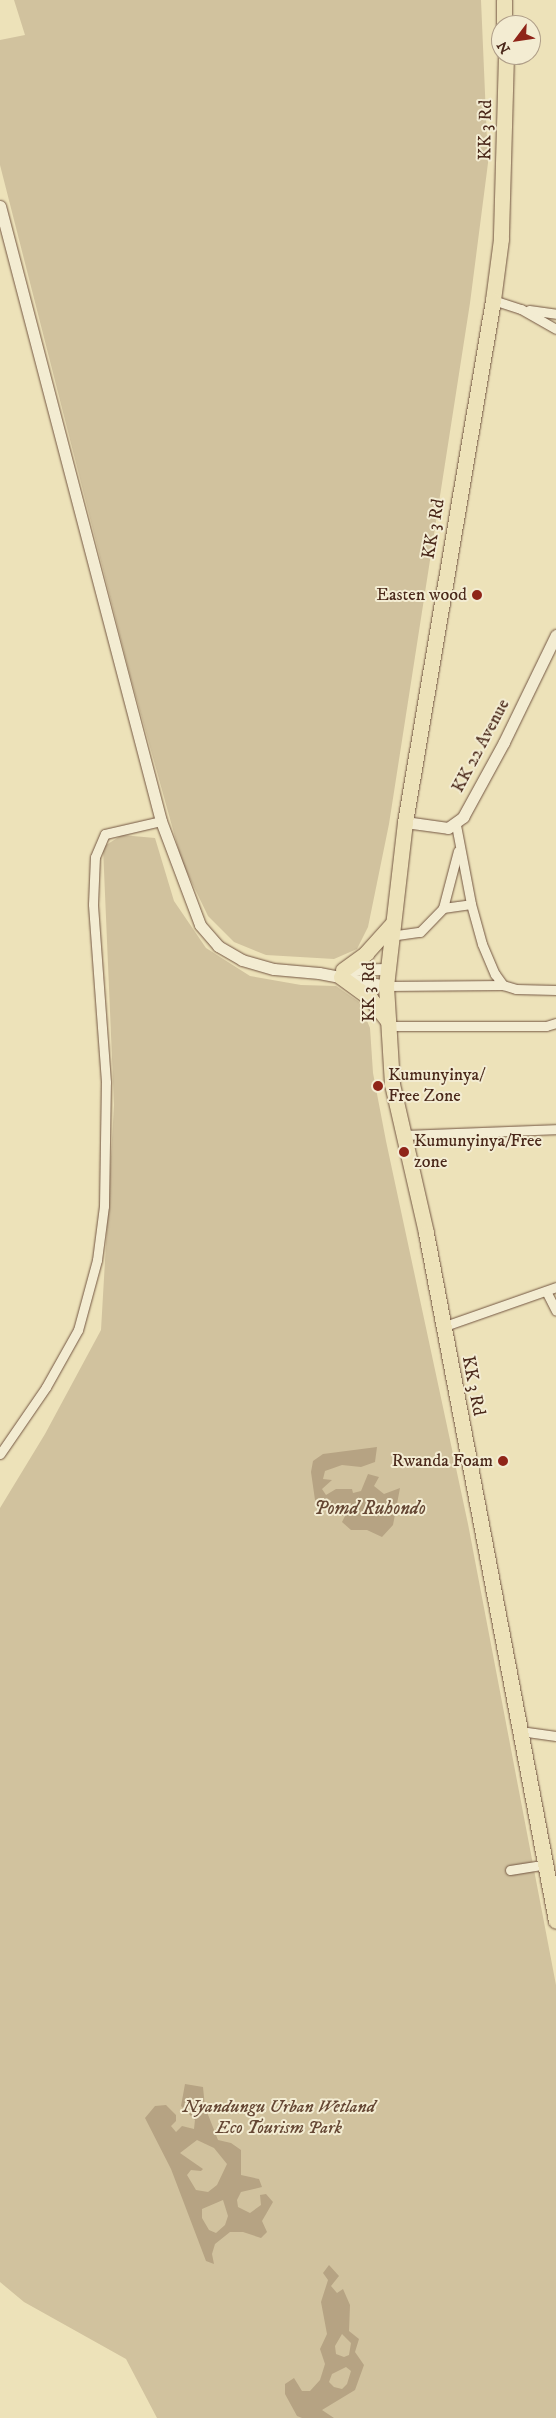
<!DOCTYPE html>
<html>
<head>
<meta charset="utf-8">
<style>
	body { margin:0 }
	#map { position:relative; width:556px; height:2418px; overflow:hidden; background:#ede2b9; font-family:"IM FELL DW Pica",serif }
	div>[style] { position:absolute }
	.green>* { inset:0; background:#d1c29e }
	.water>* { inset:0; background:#b6a383 }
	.roads { filter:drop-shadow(0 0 1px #735642) drop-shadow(0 0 1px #735642) }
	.street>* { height:9px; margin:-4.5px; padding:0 4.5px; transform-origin:4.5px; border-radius:4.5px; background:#f3ecd2 }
	.secondary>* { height:11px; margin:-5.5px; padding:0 5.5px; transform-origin:5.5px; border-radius:5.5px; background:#f3ecd2 }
	.highway>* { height:15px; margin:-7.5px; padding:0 7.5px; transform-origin:7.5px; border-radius:7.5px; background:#ede2b9 }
	.dots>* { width:14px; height:14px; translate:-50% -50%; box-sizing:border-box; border:2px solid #f3ecd2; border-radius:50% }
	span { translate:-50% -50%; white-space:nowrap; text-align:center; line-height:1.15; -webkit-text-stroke:4px #f3ecd2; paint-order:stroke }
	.street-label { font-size:18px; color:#4a281a }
	.poi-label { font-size:18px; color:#4a281a }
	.right { translate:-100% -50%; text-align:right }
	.left { translate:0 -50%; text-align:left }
	.park-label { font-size:18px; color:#654734; font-style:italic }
	.water-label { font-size:19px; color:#654734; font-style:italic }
	.north { position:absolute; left:491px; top:15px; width:50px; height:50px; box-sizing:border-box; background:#f3ecd2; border:1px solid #af9e88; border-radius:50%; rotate:239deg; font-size:14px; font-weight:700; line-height:20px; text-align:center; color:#4a281a }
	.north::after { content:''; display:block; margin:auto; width:18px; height:22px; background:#8f2418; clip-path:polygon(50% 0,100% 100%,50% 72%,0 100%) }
</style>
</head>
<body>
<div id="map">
	<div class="green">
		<i style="clip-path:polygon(14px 0,481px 0,488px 163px,470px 303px,389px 824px,368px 927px,357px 949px,334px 959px,266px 955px,234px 942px,208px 916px,182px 862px,130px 675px,0 165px,0 40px,25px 35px)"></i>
		<i style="clip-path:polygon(122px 835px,155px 838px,174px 901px,206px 948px,250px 976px,301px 985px,336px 986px,359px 1002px,370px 1028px,373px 1073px,386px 1141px,468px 1524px,556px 1985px,556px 2418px,157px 2418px,126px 2359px,24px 2302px,0 2282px,0 1508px,45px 1434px,101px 1330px,114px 1105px,103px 847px)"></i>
	</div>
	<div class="water">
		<i style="clip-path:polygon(377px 1447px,375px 1462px,361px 1467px,342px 1465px,325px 1471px,323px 1479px,332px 1480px,322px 1489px,326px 1495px,336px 1489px,352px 1489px,353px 1493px,361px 1491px,368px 1474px,379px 1477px,374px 1486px,384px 1494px,400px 1488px,393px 1525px,382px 1537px,367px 1530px,351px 1530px,342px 1522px,345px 1516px,332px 1514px,315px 1500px,311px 1472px,313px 1461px,323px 1454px)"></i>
		<i style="clip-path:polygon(evenodd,185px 2084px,203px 2087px,205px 2107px,218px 2140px,231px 2143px,241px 2150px,241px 2175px,259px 2179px,262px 2187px,241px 2192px,237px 2200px,238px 2207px,250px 2213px,261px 2205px,260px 2195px,266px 2194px,273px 2202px,262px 2221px,267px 2232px,261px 2238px,243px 2232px,230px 2232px,215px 2244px,212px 2254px,214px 2264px,206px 2261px,171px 2169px,145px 2118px,155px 2106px,166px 2105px,176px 2115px,176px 2121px,171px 2126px,176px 2132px,182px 2126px,194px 2129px,195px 2120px,181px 2106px,185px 2084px,197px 2140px,214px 2148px,227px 2164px,217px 2185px,208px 2192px,196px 2190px,187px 2175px,191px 2170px,201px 2171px,203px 2169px,180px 2153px,197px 2140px,185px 2084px,223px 2200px,228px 2216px,225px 2225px,216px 2233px,209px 2230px,202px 2218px,202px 2209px,223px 2200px)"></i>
		<i style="clip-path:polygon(evenodd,329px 2265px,339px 2276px,331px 2286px,337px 2293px,343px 2289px,350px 2305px,349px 2331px,359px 2339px,355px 2352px,364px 2365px,355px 2390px,322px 2410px,334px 2418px,302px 2418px,297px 2416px,285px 2394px,285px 2384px,294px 2378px,302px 2391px,310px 2391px,320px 2380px,325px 2364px,320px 2349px,327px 2334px,321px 2302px,328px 2280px,323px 2273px,329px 2265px,342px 2334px,351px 2343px,349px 2355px,344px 2357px,336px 2354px,335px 2346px,342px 2334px,329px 2265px,346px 2367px,351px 2371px,347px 2384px,342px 2389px,334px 2387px,329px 2382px,332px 2374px,346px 2367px)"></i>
	</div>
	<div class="roads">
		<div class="street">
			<i style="left:493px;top:300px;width:29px;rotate:18deg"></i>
			<i style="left:521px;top:309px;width:40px;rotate:29.7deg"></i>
			<i style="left:529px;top:310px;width:27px;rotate:8deg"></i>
			<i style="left:456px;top:825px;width:80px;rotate:79.2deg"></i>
			<i style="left:471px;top:904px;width:41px;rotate:74.6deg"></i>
			<i style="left:482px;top:944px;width:33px;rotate:67deg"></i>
			<i style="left:495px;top:974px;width:14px;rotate:54deg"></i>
			<i style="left:503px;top:985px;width:14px;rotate:17deg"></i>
			<i style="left:516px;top:989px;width:40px;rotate:1.4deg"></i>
			<i style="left:443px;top:908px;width:28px;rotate:-8deg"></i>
			<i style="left:390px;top:936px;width:30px;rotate:-8deg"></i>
			<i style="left:420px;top:932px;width:33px;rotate:-46deg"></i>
			<i style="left:443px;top:908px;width:59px;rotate:-75.3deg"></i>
			<i style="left:386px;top:986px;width:117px;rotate:-0.5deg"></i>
			<i style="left:387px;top:1026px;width:159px"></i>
			<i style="left:546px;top:1026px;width:10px;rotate:-17deg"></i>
			<i style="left:402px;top:1135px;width:154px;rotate:-2.2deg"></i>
			<i style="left:546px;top:1291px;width:22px;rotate:63deg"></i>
			<i style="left:442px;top:1327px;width:121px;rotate:-19.3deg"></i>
			<i style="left:0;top:1454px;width:81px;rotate:-55.5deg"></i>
			<i style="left:46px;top:1387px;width:65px;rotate:-60.7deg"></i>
			<i style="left:78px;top:1330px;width:73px;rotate:-74.8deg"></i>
			<i style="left:97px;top:1260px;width:54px;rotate:-82.6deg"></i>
			<i style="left:104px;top:1206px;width:124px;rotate:-89.1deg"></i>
			<i style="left:106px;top:1082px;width:178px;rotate:-94.2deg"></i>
			<i style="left:93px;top:904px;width:47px;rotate:-87.6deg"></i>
			<i style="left:95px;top:857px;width:25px;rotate:-67deg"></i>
			<i style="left:105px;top:834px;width:57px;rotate:-13.1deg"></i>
			<i style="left:520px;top:1731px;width:36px;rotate:8deg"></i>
			<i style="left:510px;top:1870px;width:36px;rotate:-9deg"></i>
		</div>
		<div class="secondary">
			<i style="left:0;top:206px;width:636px;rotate:75.33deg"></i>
			<i style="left:161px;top:821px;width:111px;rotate:69.4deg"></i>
			<i style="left:200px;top:925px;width:28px;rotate:49deg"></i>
			<i style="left:218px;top:946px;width:28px;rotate:30deg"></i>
			<i style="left:242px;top:960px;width:33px;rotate:16deg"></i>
			<i style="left:274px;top:969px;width:45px;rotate:5.1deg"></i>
			<i style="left:319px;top:973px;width:68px;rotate:11deg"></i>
			<i style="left:405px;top:822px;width:43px;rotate:7.9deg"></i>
			<i style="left:448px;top:828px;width:19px;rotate:-36deg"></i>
			<i style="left:463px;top:817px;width:85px;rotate:-61.3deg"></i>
			<i style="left:504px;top:742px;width:119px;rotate:-64.1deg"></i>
			<i style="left:343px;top:970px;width:43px;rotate:-1.3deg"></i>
		</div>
		<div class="highway">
			<i style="left:504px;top:0;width:25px;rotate:90deg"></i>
			<i style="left:506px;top:55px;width:184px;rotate:91.6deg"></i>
			<i style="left:501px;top:239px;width:62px;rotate:97.5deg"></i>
			<i style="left:493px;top:300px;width:529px;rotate:99.57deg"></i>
			<i style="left:405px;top:822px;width:165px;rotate:96.6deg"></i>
			<i style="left:386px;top:986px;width:98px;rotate:86.5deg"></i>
			<i style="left:392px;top:1084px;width:153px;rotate:77.1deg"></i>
			<i style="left:426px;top:1233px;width:700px;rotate:79.3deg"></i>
			<i style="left:343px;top:970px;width:29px;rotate:-36deg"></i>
			<i style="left:366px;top:953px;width:39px;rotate:-48deg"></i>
			<i style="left:341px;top:977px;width:36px;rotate:36deg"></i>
			<i style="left:370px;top:998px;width:28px;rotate:52deg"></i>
		</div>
	</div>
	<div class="dots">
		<i style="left:477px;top:595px;background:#8f2418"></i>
		<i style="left:378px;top:1086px;background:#8f2418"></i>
		<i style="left:404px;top:1152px;background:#8f2418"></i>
		<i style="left:503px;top:1461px;background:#8f2418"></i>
	</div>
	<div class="street-label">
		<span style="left:486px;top:130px;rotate:-89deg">KK 3 Rd</span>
		<span style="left:434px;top:529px;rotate:-80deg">KK 3 Rd</span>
		<span style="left:481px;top:746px;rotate:-62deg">KK 22 Avenue</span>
		<span style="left:369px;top:992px;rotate:-90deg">KK 3 Rd</span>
		<span style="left:473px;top:1386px;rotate:79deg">KK 3 Rd</span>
	</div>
	<div class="poi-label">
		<span class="right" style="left:467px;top:595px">Easten wood</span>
		<span class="left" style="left:388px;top:1086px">Kumunyinya/<br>Free Zone</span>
		<span class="left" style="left:414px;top:1152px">Kumunyinya/Free<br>zone</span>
		<span class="right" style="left:493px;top:1461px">Rwanda Foam</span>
	</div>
	<div class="park-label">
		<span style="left:279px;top:2118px">Nyandungu Urban Wetland<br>Eco Tourism Park</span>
	</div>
	<div class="water-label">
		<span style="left:370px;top:1509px">Pomd Ruhondo</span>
	</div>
	<div class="north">N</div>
</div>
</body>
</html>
